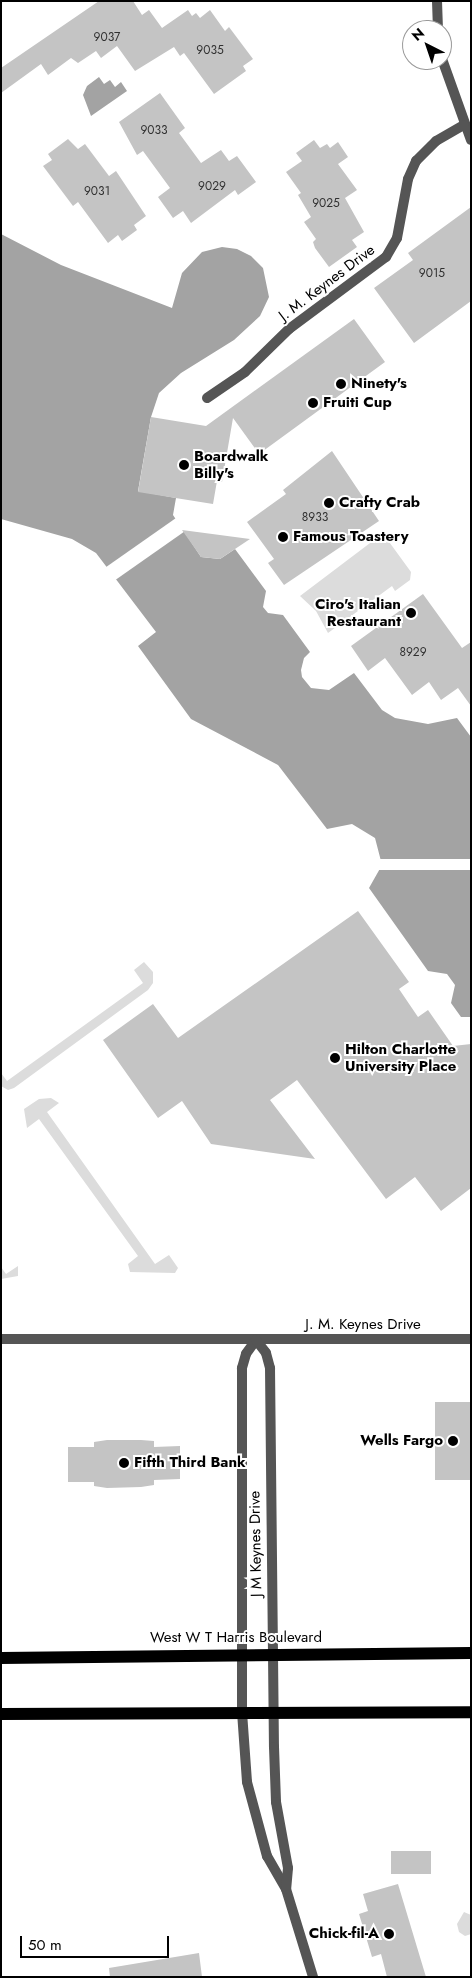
<!DOCTYPE html>
<html>
<head>
<meta charset="utf-8">
<style>
	body { margin:0 }
	#map { position:relative; width:472px; height:1978px; overflow:hidden; background:#fff; font-family:Jost,sans-serif }
	div>[style] { position:absolute }
	.green>* { inset:0; background:#dcdcdc }
	.water>* { inset:0; background:#a3a3a3 }
	.pier>* { inset:0; background:#fff; transform-origin:0 0 }
	.building>* { inset:0; background:#c4c4c4; transform-origin:0 0 }
	.street>* { height:10px; margin:-5px; padding:0 5px; transform-origin:5px; border-radius:5px; background:#555 }
	.primary>* { height:12px; margin:-6px; padding:0 6px; transform-origin:6px; border-radius:6px; background:#000 }
	.dots>* { width:14px; height:14px; translate:-50% -50%; box-sizing:border-box; border:2px solid #fff; border-radius:50% }
	span { translate:-50% -50%; white-space:nowrap; text-align:center; line-height:1.15; -webkit-text-stroke:4px #fff; paint-order:stroke }
	.number-label { font-size:12px; color:#313131 }
	.number-label span { -webkit-text-stroke-width:0 }
	.street-label { font-size:15px; color:#000 }
	.poi-label { font-size:15px; color:#000; font-weight:700 }
	.left { translate:0 -50%; text-align:left }
	.right { translate:-100% -50%; text-align:right }
	.frame { position:absolute; inset:0; border:2px solid #000; pointer-events:none }
	.north { position:absolute; left:402px; top:20px; width:50px; height:50px; box-sizing:border-box; background:#fff; border:1px solid #999; border-radius:50%; rotate:319deg; font-size:14px; font-weight:700; line-height:20px; text-align:center; color:#000 }
	.north::after { content:''; display:block; margin:auto; width:18px; height:22px; background:#000; clip-path:polygon(50% 0,100% 100%,50% 72%,0 100%) }
	.scale { position:absolute; left:20px; top:1936px; width:149px; height:22px; box-sizing:border-box; border:2px solid #000; border-top:0; padding-left:6px; font-size:15px; line-height:18px; white-space:nowrap; color:#000; -webkit-text-stroke:4px #fff; paint-order:stroke }
</style>
</head>
<body>
<div id="map">
	<div class="green">
		<i style="clip-path:polygon(378px 537px,387px 539px,411px 572px,410px 580px,395px 591px,392px 586px,328px 633px,316px 611px,300px 596px)"></i>
		<i style="clip-path:polygon(144px 962px,153px 972px,153px 983px,148px 990px,14px 1088px,8px 1090px,1px 1086px,1px 1073px,7px 1081px,143px 983px,134px 970px)"></i>
		<i style="clip-path:polygon(51px 1098px,59px 1103px,47px 1112px,155px 1264px,169px 1255px,178px 1268px,175px 1273px,130px 1272px,128px 1264px,138px 1256px,39px 1119px,27px 1128px,24px 1109px,39px 1099px)"></i>
		<i style="clip-path:polygon(18px 1266px,18px 1276px,1px 1279px,1px 1267px,6px 1274px)"></i>
		<i style="clip-path:polygon(464px 1912px,471px 1915px,471px 1934px,465px 1936px,459px 1932px,457px 1924px)"></i>
	</div>
	<div class="water">
		<i style="clip-path:polygon(99px 77px,104px 84px,110px 80px,115px 87px,121px 82px,127px 91px,91px 116px,83px 95px,87px 86px)"></i>
		<i style="clip-path:polygon(1px 234px,61px 265px,172px 308px,182px 273px,202px 252px,222px 247px,237px 249px,251px 256px,263px 268px,269px 297px,260px 316px,234px 340px,181px 373px,159px 393px,151px 417px,138px 491px,176px 498px,173px 515px,201px 557px,220px 559px,235px 549px,266px 591px,263px 607px,268px 613px,283px 615px,310px 652px,304px 658px,301px 670px,302px 677px,311px 688px,329px 690px,354px 673px,382px 710px,395px 718px,428px 724px,457px 718px,471px 737px,471px 1017px,461px 1017px,451px 1003px,455px 985px,447px 974px,428px 971px,369px 888px,382px 865px,375px 838px,352px 824px,327px 829px,278px 765px,191px 719px,138px 646px,156px 632px,96px 553px,72px 539px,1px 519px)"></i>
	</div>
	<div class="pier">
		<i style="left:176px;top:518px;width:16px;height:87px;rotate:55deg"></i>
		<i style="left:379px;top:859px;width:92px;height:11px"></i>
	</div>
	<div class="building">
		<i style="clip-path:polygon(99px 1px,133px 1px,142px 15px,149px 10px,162px 28px,188px 10px,192px 16px,196px 13px,200px 18px,210px 10px,225px 31px,229px 27px,253px 59px,243px 66px,246px 71px,214px 94px,184px 53px,180px 56px,174px 47px,135px 71px,117px 46px,101px 58px,96px 51px,78px 63px,71px 58px,48px 75px,41px 64px,1px 93px,1px 68px)"></i>
		<i style="clip-path:polygon(160px 93px,185px 128px,179px 133px,201px 163px,221px 150px,229px 161px,237px 156px,256px 182px,238px 195px,235px 190px,191px 223px,183px 211px,173px 218px,158px 197px,170px 188px,143px 151px,137px 155px,119px 122px)"></i>
		<i style="clip-path:polygon(68px 139px,78px 149px,85px 144px,109px 176px,116px 171px,146px 216px,134px 225px,137px 230px,122px 241px,118px 235px,108px 243px,78px 202px,73px 206px,43px 166px,52px 160px,48px 154px)"></i>
		<i style="clip-path:polygon(314px 140px,320px 148px,327px 144px,330px 148px,338px 142px,348px 157px,338px 164px,357px 190px,345px 198px,364px 232px,352px 240px,357px 247px,329px 267px,315px 248px,313px 242px,316px 239px,304px 222px,311px 217px,298px 195px,301px 193px,286px 172px,302px 161px,296px 153px)"></i>
		<i style="clip-path:polygon(471px 207px,471px 301px,414px 343px,374px 288px,413px 260px,408px 253px)"></i>
		<i style="clip-path:polygon(354px 319px,385px 362px,259px 454px,233px 418px,222px 482px,217px 481px,213px 504px,138px 492px,151px 417px,206px 426px)"></i>
		<i style="clip-path:polygon(332px 451px,379px 521px,284px 585px,268px 563px,274px 559px,247px 522px,286px 494px,283px 490px)"></i>
		<i style="clip-path:polygon(182px 530px,250px 539px,220px 559px,201px 557px)"></i>
		<i style="clip-path:polygon(423px 594px,462px 648px,471px 642px,471px 706px,458px 688px,441px 700px,429px 682px,412px 695px,385px 658px,368px 671px,351px 646px)"></i>
		<i style="clip-path:polygon(358px 911px,409px 982px,399px 989px,418px 1017px,428px 1010px,453px 1046px,471px 1044px,471px 1188px,441px 1211px,415px 1177px,386px 1199px,297px 1080px,270px 1100px,315px 1159px,211px 1144px,182px 1101px,158px 1118px,103px 1040px,153px 1004px,178px 1038px)"></i>
		<i style="left:435px;top:1402px;width:36px;height:78px"></i>
		<i style="clip-path:polygon(107px 1440px,141px 1440px,154px 1441px,154px 1447px,180px 1446px,180px 1479px,154px 1480px,154px 1485px,141px 1487px,107px 1488px,94px 1486px,94px 1482px,68px 1482px,68px 1447px,94px 1447px,94px 1442px)"></i>
		<i style="left:431px;top:1851px;width:23px;height:40px;rotate:90deg"></i>
		<i style="clip-path:polygon(398px 1884px,426px 1977px,387px 1977px,381px 1954px,372px 1957px,359px 1914px,368px 1911px,363px 1894px)"></i>
		<i style="clip-path:polygon(199px 1953px,202px 1977px,110px 1977px,109px 1968px)"></i>
	</div>
	<div class="street">
		<i style="left:437px;top:1px;width:29px;rotate:88deg"></i>
		<i style="left:442px;top:59px;width:86px;rotate:70.3deg"></i>
		<i style="left:207px;top:398px;width:46px;rotate:-34.4deg"></i>
		<i style="left:245px;top:372px;width:62px;rotate:-44.3deg"></i>
		<i style="left:289px;top:329px;width:121px;rotate:-36.6deg"></i>
		<i style="left:386px;top:257px;width:22px;rotate:-60deg"></i>
		<i style="left:397px;top:238px;width:60px;rotate:-79.4deg"></i>
		<i style="left:408px;top:179px;width:20px;rotate:-66deg"></i>
		<i style="left:416px;top:161px;width:28px;rotate:-45deg"></i>
		<i style="left:436px;top:141px;width:32px;rotate:-30deg"></i>
		<i style="left:1px;top:1339px;width:470px"></i>
		<i style="left:256px;top:1340px;width:17px;rotate:126deg"></i>
		<i style="left:246px;top:1354px;width:15px;rotate:106deg"></i>
		<i style="left:242px;top:1368px;width:344px;rotate:90deg"></i>
		<i style="left:242px;top:1712px;width:70px;rotate:85.9deg"></i>
		<i style="left:247px;top:1782px;width:77px;rotate:74.9deg"></i>
		<i style="left:267px;top:1856px;width:38px;rotate:60deg"></i>
		<i style="left:286px;top:1889px;width:92px;rotate:72.9deg"></i>
		<i style="left:256px;top:1340px;width:16px;rotate:52deg"></i>
		<i style="left:266px;top:1353px;width:16px;rotate:75deg"></i>
		<i style="left:270px;top:1368px;width:379px;rotate:89.4deg"></i>
		<i style="left:274px;top:1747px;width:55px;rotate:87.9deg"></i>
		<i style="left:276px;top:1802px;width:67px;rotate:79.7deg"></i>
		<i style="left:288px;top:1868px;width:21px;rotate:95deg"></i>
	</div>
	<div class="primary">
		<i style="left:1px;top:1658px;width:470px;rotate:-0.6deg"></i>
		<i style="left:1px;top:1714px;width:470px;rotate:-0.2deg"></i>
	</div>
	<div class="dots">
		<i style="left:341px;top:384px;background:#000"></i>
		<i style="left:313px;top:403px;background:#000"></i>
		<i style="left:184px;top:465px;background:#000"></i>
		<i style="left:329px;top:503px;background:#000"></i>
		<i style="left:283px;top:537px;background:#000"></i>
		<i style="left:411px;top:613px;background:#000"></i>
		<i style="left:335px;top:1058px;background:#000"></i>
		<i style="left:453px;top:1441px;background:#000"></i>
		<i style="left:124px;top:1463px;background:#000"></i>
		<i style="left:389px;top:1934px;background:#000"></i>
	</div>
	<div class="number-label">
		<span style="left:107px;top:38px">9037</span>
		<span style="left:210px;top:51px">9035</span>
		<span style="left:154px;top:131px">9033</span>
		<span style="left:212px;top:187px">9029</span>
		<span style="left:97px;top:192px">9031</span>
		<span style="left:326px;top:204px">9025</span>
		<span style="left:432px;top:274px">9015</span>
		<span style="left:315px;top:518px">8933</span>
		<span style="left:413px;top:653px">8929</span>
	</div>
	<div class="street-label">
		<span style="left:327px;top:283px;rotate:-37deg">J. M. Keynes Drive</span>
		<span style="left:363px;top:1325px">J. M. Keynes Drive</span>
		<span style="left:256px;top:1544px;rotate:-91deg">J M Keynes Drive</span>
		<span style="left:236px;top:1638px">West W T Harris Boulevard</span>
	</div>
	<div class="poi-label">
		<span class="left" style="left:351px;top:384px">Ninety's</span>
		<span class="left" style="left:323px;top:403px">Fruiti Cup</span>
		<span class="left" style="left:194px;top:465px">Boardwalk<br>Billy's</span>
		<span class="left" style="left:339px;top:503px">Crafty Crab</span>
		<span class="left" style="left:293px;top:537px">Famous Toastery</span>
		<span class="right" style="left:401px;top:613px">Ciro's Italian<br>Restaurant</span>
		<span class="left" style="left:345px;top:1058px">Hilton Charlotte<br>University Place</span>
		<span class="right" style="left:443px;top:1441px">Wells Fargo</span>
		<span class="left" style="left:134px;top:1463px">Fifth Third Bank</span>
		<span class="right" style="left:379px;top:1934px">Chick-fil-A</span>
	</div>
	<div class="frame"></div>
	<div class="north">N</div>
	<div class="scale">50 m</div>
</div>
</body>
</html>
